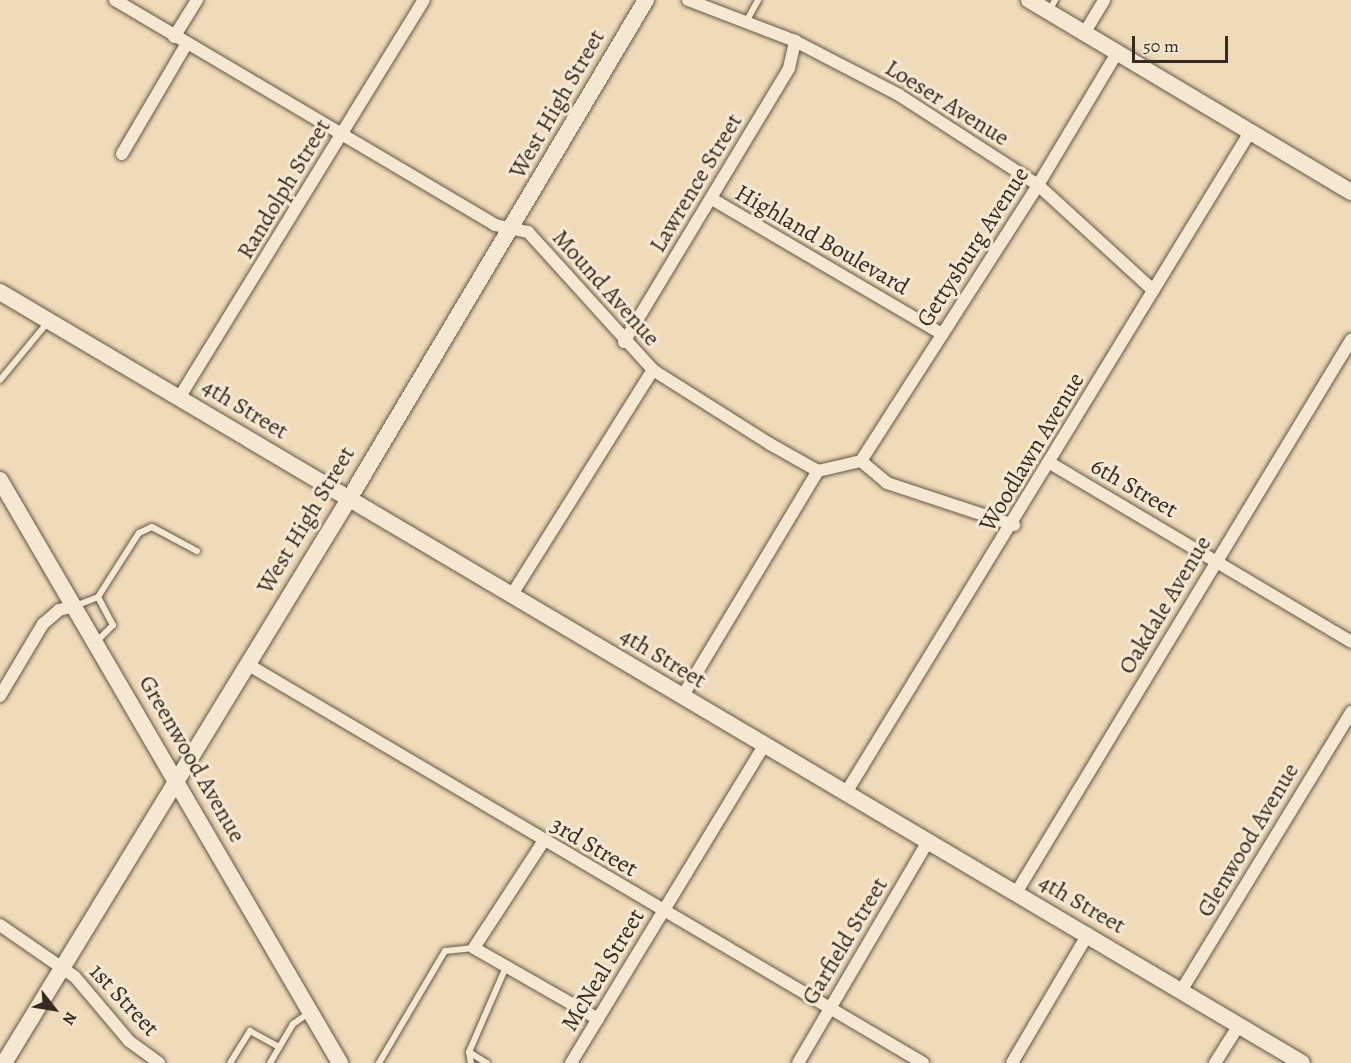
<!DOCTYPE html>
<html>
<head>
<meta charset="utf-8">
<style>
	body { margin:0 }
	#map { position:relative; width:1351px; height:1063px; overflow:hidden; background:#efdab9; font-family:Alegreya,serif }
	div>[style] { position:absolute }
	.roads { filter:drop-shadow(0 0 2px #645746) drop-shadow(0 0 2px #645746) }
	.lane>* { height:6px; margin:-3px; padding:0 3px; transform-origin:3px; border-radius:3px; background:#f5e7d2 }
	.street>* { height:12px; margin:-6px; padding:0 6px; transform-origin:6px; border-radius:6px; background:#f5e7d2 }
	.secondary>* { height:16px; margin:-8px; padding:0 8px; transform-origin:8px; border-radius:8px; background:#f5e7d2 }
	span { translate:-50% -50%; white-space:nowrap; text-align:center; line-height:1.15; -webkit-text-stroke:6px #f5e7d2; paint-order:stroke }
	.street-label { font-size:24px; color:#352b1f }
	.north { position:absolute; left:24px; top:979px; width:60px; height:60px; -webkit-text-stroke:4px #f5e7d2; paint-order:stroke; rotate:121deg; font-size:16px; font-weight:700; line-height:24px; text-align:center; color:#352b1f }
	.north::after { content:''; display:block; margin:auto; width:21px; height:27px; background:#352b1f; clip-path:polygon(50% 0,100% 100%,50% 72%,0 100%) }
	.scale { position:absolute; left:1132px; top:36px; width:96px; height:27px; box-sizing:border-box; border:3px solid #352b1f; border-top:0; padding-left:8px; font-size:18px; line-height:21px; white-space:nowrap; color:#352b1f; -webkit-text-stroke:4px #f5e7d2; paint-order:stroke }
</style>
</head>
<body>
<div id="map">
	<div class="roads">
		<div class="lane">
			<i style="left:1049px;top:11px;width:13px;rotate:-61deg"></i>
			<i style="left:746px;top:22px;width:25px;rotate:-61deg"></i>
			<i style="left:0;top:380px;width:75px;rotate:-50.4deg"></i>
			<i style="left:98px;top:597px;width:76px;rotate:-57.4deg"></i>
			<i style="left:139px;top:533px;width:14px;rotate:-25deg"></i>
			<i style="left:152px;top:527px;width:51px;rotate:28.1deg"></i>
			<i style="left:75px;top:606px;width:25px;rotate:-21deg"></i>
			<i style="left:98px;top:597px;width:32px;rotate:62deg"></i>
			<i style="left:113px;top:625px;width:23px;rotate:135deg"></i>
			<i style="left:469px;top:1052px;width:11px;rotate:80deg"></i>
			<i style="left:230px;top:1063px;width:38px;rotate:-58deg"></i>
			<i style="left:250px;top:1031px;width:33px;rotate:29deg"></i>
			<i style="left:270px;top:1063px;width:45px;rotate:-59.5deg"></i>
			<i style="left:293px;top:1024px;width:19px;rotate:-35deg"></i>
			<i style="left:379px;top:1063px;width:130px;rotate:-59.5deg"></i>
			<i style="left:445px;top:951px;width:29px;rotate:-6deg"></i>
			<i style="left:487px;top:1063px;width:21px;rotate:-149deg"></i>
			<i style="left:469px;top:1052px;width:93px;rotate:-66.5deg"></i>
		</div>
		<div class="street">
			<i style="left:115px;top:0;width:442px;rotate:30.6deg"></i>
			<i style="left:495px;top:225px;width:34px;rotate:12deg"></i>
			<i style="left:528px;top:232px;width:186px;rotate:47.8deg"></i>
			<i style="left:653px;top:370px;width:138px;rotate:32.3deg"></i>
			<i style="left:770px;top:444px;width:55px;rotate:29.4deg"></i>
			<i style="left:818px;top:471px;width:44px;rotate:-13.1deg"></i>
			<i style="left:861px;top:461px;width:34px;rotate:40deg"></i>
			<i style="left:887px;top:483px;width:134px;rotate:18.3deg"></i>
			<i style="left:688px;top:0;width:115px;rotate:21deg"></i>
			<i style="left:795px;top:41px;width:117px;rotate:27.4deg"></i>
			<i style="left:899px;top:95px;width:166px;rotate:32.9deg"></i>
			<i style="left:1038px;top:185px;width:156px;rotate:42.4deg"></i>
			<i style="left:1085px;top:32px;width:37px;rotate:-59deg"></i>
			<i style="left:174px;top:37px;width:44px;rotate:-58.1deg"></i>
			<i style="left:122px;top:154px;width:126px;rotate:-59.6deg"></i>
			<i style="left:712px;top:199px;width:267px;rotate:30.4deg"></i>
			<i style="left:624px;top:342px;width:320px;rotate:-58.9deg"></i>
			<i style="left:789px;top:68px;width:28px;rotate:-77deg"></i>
			<i style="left:179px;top:398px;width:467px;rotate:-58.4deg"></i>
			<i style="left:861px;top:461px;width:328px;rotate:-57.3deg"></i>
			<i style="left:1038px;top:185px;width:154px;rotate:-59.1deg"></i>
			<i style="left:1050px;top:463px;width:350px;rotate:30.7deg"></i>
			<i style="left:511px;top:596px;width:267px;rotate:-57.9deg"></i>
			<i style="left:247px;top:664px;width:785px;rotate:30.55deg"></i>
			<i style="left:0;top:696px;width:84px;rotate:-59.2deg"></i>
			<i style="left:43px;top:624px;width:21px;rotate:-41deg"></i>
			<i style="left:59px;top:610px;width:16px;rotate:-14deg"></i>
			<i style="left:682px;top:697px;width:264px;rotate:-59deg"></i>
			<i style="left:847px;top:791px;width:772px;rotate:-58.55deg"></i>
			<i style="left:543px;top:842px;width:126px;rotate:123.1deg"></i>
			<i style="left:474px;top:948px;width:143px;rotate:29.8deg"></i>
			<i style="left:1016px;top:893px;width:647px;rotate:-58.79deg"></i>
			<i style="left:0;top:925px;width:91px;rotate:34.7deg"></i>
			<i style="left:75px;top:977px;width:84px;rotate:49.8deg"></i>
			<i style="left:129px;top:1041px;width:37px;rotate:36deg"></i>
			<i style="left:1181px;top:991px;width:327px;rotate:-58.6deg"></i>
			<i style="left:571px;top:1063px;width:371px;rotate:-58.7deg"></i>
			<i style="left:798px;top:1063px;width:257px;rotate:-59.6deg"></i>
			<i style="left:1012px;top:1063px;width:150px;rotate:-59.5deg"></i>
			<i style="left:1215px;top:1063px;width:45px;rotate:-57.7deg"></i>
		</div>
		<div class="secondary">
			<i style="left:1029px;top:0;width:375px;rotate:30.8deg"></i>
			<i style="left:0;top:292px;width:1513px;rotate:30.63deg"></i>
			<i style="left:0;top:480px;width:675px;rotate:59.75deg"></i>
			<i style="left:4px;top:1063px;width:661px;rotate:-58.55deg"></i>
			<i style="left:349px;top:499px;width:581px;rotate:-59.24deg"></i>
		</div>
	</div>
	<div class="street-label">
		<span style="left:947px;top:103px;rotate:32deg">Loeser Avenue</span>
		<span style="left:557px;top:104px;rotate:-60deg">West High Street</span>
		<span style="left:696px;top:183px;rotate:-59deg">Lawrence Street</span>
		<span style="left:284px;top:189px;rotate:-59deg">Randolph Street</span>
		<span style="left:822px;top:240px;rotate:30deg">Highland Boulevard</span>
		<span style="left:973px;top:247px;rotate:-57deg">Gettysburg Avenue</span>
		<span style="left:606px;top:288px;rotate:48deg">Mound Avenue</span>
		<span style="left:245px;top:409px;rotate:31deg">4th Street</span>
		<span style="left:1032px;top:452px;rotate:-59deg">Woodlawn Avenue</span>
		<span style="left:1134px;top:488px;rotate:30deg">6th Street</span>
		<span style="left:306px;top:520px;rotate:-59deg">West High Street</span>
		<span style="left:1165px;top:605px;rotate:-59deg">Oakdale Avenue</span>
		<span style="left:663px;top:658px;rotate:31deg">4th Street</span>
		<span style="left:192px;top:759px;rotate:60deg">Greenwood Avenue</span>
		<span style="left:1248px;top:840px;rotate:-59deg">Glenwood Avenue</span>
		<span style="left:594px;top:847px;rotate:30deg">3rd Street</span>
		<span style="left:1082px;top:904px;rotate:30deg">4th Street</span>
		<span style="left:845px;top:941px;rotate:-59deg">Garfield Street</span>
		<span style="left:603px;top:970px;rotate:-59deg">McNeal Street</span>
		<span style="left:124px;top:1000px;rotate:47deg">1st Street</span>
	</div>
	<div class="north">N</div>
	<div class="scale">50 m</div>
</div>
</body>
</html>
